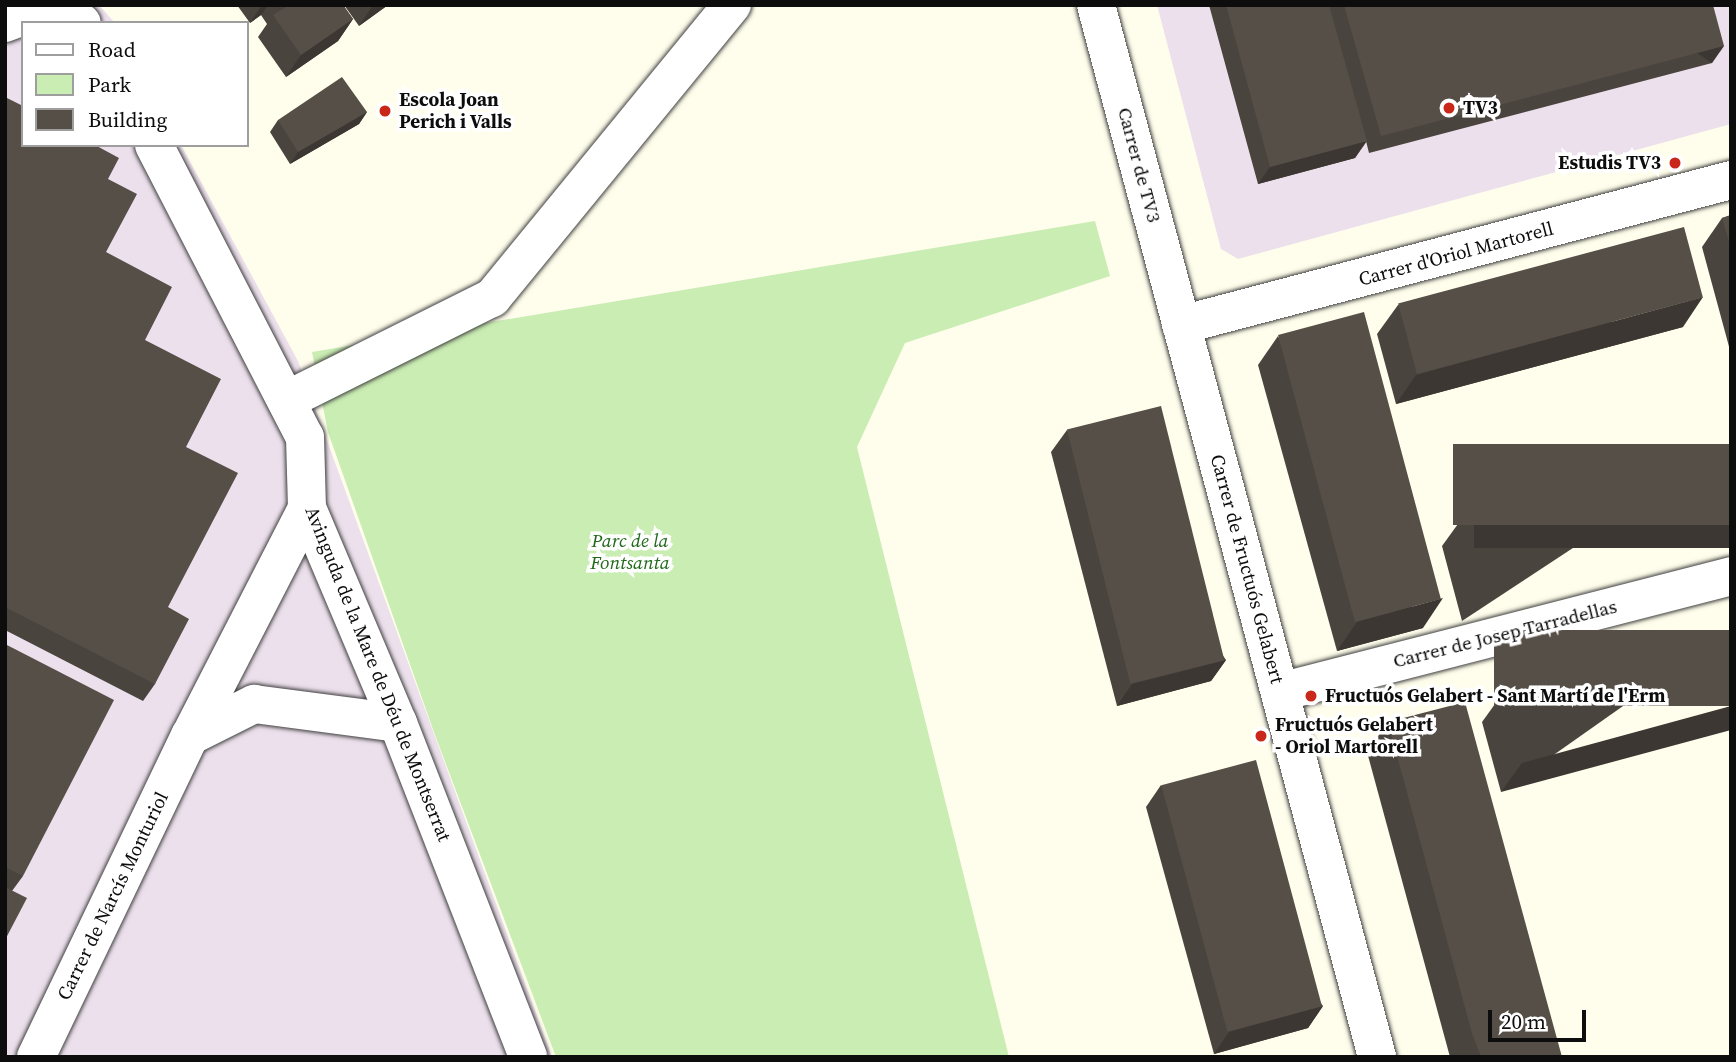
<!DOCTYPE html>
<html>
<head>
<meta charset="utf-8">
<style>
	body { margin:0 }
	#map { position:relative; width:1736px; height:1062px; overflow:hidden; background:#fffeec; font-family:"Source Serif 4",serif }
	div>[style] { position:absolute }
	.industrial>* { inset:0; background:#ece0ec }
	.green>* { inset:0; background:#caedb3 }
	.roads { filter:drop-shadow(0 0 2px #404040) drop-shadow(0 0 2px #404040) }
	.minor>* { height:38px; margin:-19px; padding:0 19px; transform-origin:19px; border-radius:19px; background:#fff }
	.wall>* { inset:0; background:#4a443e }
	.shaded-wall>* { inset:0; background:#3c3732; transform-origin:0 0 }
	.building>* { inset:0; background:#564f48; transform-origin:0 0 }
	.dots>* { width:19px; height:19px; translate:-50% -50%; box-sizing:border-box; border:4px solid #fff; border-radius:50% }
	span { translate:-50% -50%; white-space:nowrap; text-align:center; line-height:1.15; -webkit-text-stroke:7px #fff; paint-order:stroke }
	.poi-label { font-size:19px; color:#0d0d0d; font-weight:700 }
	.left { translate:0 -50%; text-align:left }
	.right { translate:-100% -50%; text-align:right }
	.street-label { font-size:19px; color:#0d0d0d }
	.park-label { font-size:19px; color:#1f6918; font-style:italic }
	.frame { position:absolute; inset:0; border:7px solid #0d0d0d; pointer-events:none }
	.legend { position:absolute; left:21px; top:21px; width:228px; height:126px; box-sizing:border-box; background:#fff; border:2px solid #9e9e9e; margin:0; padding:9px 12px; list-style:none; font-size:21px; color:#0d0d0d }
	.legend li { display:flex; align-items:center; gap:14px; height:35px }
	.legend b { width:35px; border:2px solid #9e9e9e }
	.scale { position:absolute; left:1488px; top:1010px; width:98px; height:32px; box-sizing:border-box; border:4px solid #0d0d0d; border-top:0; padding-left:9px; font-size:21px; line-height:24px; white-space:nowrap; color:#0d0d0d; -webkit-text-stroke:5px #fff; paint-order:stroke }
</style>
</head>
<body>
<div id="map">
	<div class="industrial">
		<i style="clip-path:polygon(5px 5px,99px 5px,115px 23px,23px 23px,23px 145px,181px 145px,298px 361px,552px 1057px,5px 1057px)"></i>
		<i style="clip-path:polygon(1157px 5px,1731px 5px,1731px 124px,1238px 259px,1221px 249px)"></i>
	</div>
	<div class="green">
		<i style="clip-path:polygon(1095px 221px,1110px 276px,905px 343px,857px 447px,1009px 1057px,556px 1057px,435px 735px,328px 432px,312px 352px)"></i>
	</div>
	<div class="roads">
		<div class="minor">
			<i style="left:54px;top:5px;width:33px;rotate:33deg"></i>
			<i style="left:1096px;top:5px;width:1089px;rotate:75.04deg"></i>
			<i style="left:5px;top:23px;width:51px;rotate:-20.6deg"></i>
			<i style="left:154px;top:145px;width:329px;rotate:62.7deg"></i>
			<i style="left:305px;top:437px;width:71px;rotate:88.4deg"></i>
			<i style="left:307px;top:508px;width:233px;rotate:67.1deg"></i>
			<i style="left:398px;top:723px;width:358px;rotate:68.7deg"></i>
			<i style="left:1181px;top:325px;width:569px;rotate:-14.77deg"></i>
			<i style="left:287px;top:400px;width:229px;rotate:-26.5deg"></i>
			<i style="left:492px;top:298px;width:379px;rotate:-50.7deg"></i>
			<i style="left:1280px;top:692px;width:466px;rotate:-14.4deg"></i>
			<i style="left:190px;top:736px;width:72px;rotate:-26.6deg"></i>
			<i style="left:254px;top:704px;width:145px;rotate:7.5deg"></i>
			<i style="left:36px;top:1057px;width:356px;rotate:-64.4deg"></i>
			<i style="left:190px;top:736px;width:256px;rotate:-62.8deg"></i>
		</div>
	</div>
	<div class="wall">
		<i style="clip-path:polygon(237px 5px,343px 5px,353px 19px,338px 41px,286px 77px,258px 37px,267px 24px,261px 15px,250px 23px)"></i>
		<i style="clip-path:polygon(344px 5px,388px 5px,359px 26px)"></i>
		<i style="clip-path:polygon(1209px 5px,1713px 5px,1712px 63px,1369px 153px,1366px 141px,1355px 158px,1258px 184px)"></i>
		<i style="clip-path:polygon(5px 97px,108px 179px,106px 252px,145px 340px,186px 447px,168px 607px,155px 684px,143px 701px,5px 630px)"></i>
		<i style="clip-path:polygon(367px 112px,359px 124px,290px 164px,270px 132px,278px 120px)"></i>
		<i style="clip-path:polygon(1731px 215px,1731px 354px,1702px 247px,1722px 218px)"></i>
		<i style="clip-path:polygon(1398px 305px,1683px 327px,1396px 404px,1377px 334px)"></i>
		<i style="clip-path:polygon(1278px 336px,1423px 628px,1337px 651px,1258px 365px)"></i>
		<i style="clip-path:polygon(1067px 430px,1226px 660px,1211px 681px,1117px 706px,1051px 452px)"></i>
		<i style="clip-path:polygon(1731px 444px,1462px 621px,1442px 546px,1463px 517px)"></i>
		<i style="clip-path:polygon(1731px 630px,1501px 792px,1482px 722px,1503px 693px)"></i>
		<i style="clip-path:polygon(5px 644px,23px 876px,12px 891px,5px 940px)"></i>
		<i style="clip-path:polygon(1388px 722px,1562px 1057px,1450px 1057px,1367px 752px)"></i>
		<i style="clip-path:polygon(1161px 785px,1323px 1006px,1308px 1028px,1214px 1054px,1146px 807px)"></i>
	</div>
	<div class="shaded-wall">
		<i style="clip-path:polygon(262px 5px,268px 5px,261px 15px,250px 23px)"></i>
		<i style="clip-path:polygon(373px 5px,388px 5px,359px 26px)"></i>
		<i style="clip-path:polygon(353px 19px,338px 41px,286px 77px,301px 55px)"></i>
		<i style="left:1724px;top:46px;width:21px;height:355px;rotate:125deg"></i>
		<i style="clip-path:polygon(367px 112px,359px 124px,290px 164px,298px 152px)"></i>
		<i style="clip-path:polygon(1367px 141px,1355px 158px,1258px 184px,1270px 167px)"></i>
		<i style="clip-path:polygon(1703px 297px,1683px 327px,1396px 404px,1416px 375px)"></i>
		<i style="left:1731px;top:525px;width:23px;height:257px;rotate:90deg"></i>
		<i style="clip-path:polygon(1443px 598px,1423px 628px,1337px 651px,1357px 622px)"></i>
		<i style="clip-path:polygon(1226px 660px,1211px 681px,1117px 706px,1132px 684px)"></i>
		<i style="clip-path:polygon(1731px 706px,1731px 730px,1501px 792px,1522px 763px)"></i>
		<i style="clip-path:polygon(1323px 1006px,1308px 1028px,1214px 1054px,1229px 1032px)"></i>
	</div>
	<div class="building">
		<i style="clip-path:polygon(285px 5px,343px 5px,353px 19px,301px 55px,273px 15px,286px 7px)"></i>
		<i style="clip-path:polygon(1226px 5px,1329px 5px,1367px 141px,1270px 167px)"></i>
		<i style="clip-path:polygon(1344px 5px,1713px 5px,1724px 46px,1381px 136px)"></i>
		<i style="clip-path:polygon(342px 77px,367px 112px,298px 152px,278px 120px)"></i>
		<i style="clip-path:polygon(5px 97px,23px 106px,23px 145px,95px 145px,119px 158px,108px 179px,137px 194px,106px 252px,172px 287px,145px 340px,221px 379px,186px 447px,238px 473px,168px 607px,189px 619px,155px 684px,5px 607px)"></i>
		<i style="clip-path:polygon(1731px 215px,1731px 248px,1722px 218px)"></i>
		<i style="left:1684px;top:227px;width:73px;height:296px;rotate:75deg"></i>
		<i style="left:1364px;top:312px;width:297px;height:89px;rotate:75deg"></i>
		<i style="left:1161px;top:406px;width:262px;height:97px;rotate:76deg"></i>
		<i style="left:1731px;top:444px;width:81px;height:278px;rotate:90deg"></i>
		<i style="left:1731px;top:630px;width:76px;height:237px;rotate:90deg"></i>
		<i style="clip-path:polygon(5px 644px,114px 700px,23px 876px,5px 867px)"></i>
		<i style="clip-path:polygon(1465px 702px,1562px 1057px,1481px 1057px,1472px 1033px,1388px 722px)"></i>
		<i style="left:1256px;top:760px;width:255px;height:98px;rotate:75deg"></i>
		<i style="clip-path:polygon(5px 887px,27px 898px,5px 940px)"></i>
	</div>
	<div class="dots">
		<i style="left:1449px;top:108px;background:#c8271a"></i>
		<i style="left:385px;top:111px;background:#c8271a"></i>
		<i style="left:1675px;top:163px;background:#c8271a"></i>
		<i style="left:1311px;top:696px;background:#c8271a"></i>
		<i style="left:1261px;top:736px;background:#c8271a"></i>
	</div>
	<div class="poi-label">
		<span class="left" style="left:399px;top:111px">Escola Joan<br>Perich i Valls</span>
		<span class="left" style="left:1463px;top:108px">TV3</span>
		<span class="right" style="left:1661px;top:163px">Estudis TV3</span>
		<span class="left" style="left:1325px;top:696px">Fructuós Gelabert - Sant Martí de l'Erm</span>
		<span class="left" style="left:1275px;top:736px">Fructuós Gelabert<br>- Oriol Martorell</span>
	</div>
	<div class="street-label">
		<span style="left:1139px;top:165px;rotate:75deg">Carrer de TV3</span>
		<span style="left:1456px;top:254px;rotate:-15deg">Carrer d'Oriol Martorell</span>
		<span style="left:1247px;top:569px;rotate:75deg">Carrer de Fructuós Gelabert</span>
		<span style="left:1505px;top:634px;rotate:-14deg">Carrer de Josep Tarradellas</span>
		<span style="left:378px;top:674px;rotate:68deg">Avinguda de la Mare de Déu de Montserrat</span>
		<span style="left:113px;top:896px;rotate:-64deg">Carrer de Narcís Monturiol</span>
	</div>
	<div class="park-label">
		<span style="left:630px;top:552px">Parc de la<br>Fontsanta</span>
	</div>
	<div class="frame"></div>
	<ul class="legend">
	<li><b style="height:9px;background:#fff"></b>Road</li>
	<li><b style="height:19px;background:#caedb3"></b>Park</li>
	<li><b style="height:19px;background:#564f48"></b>Building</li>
	</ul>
	<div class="scale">20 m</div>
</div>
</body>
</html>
